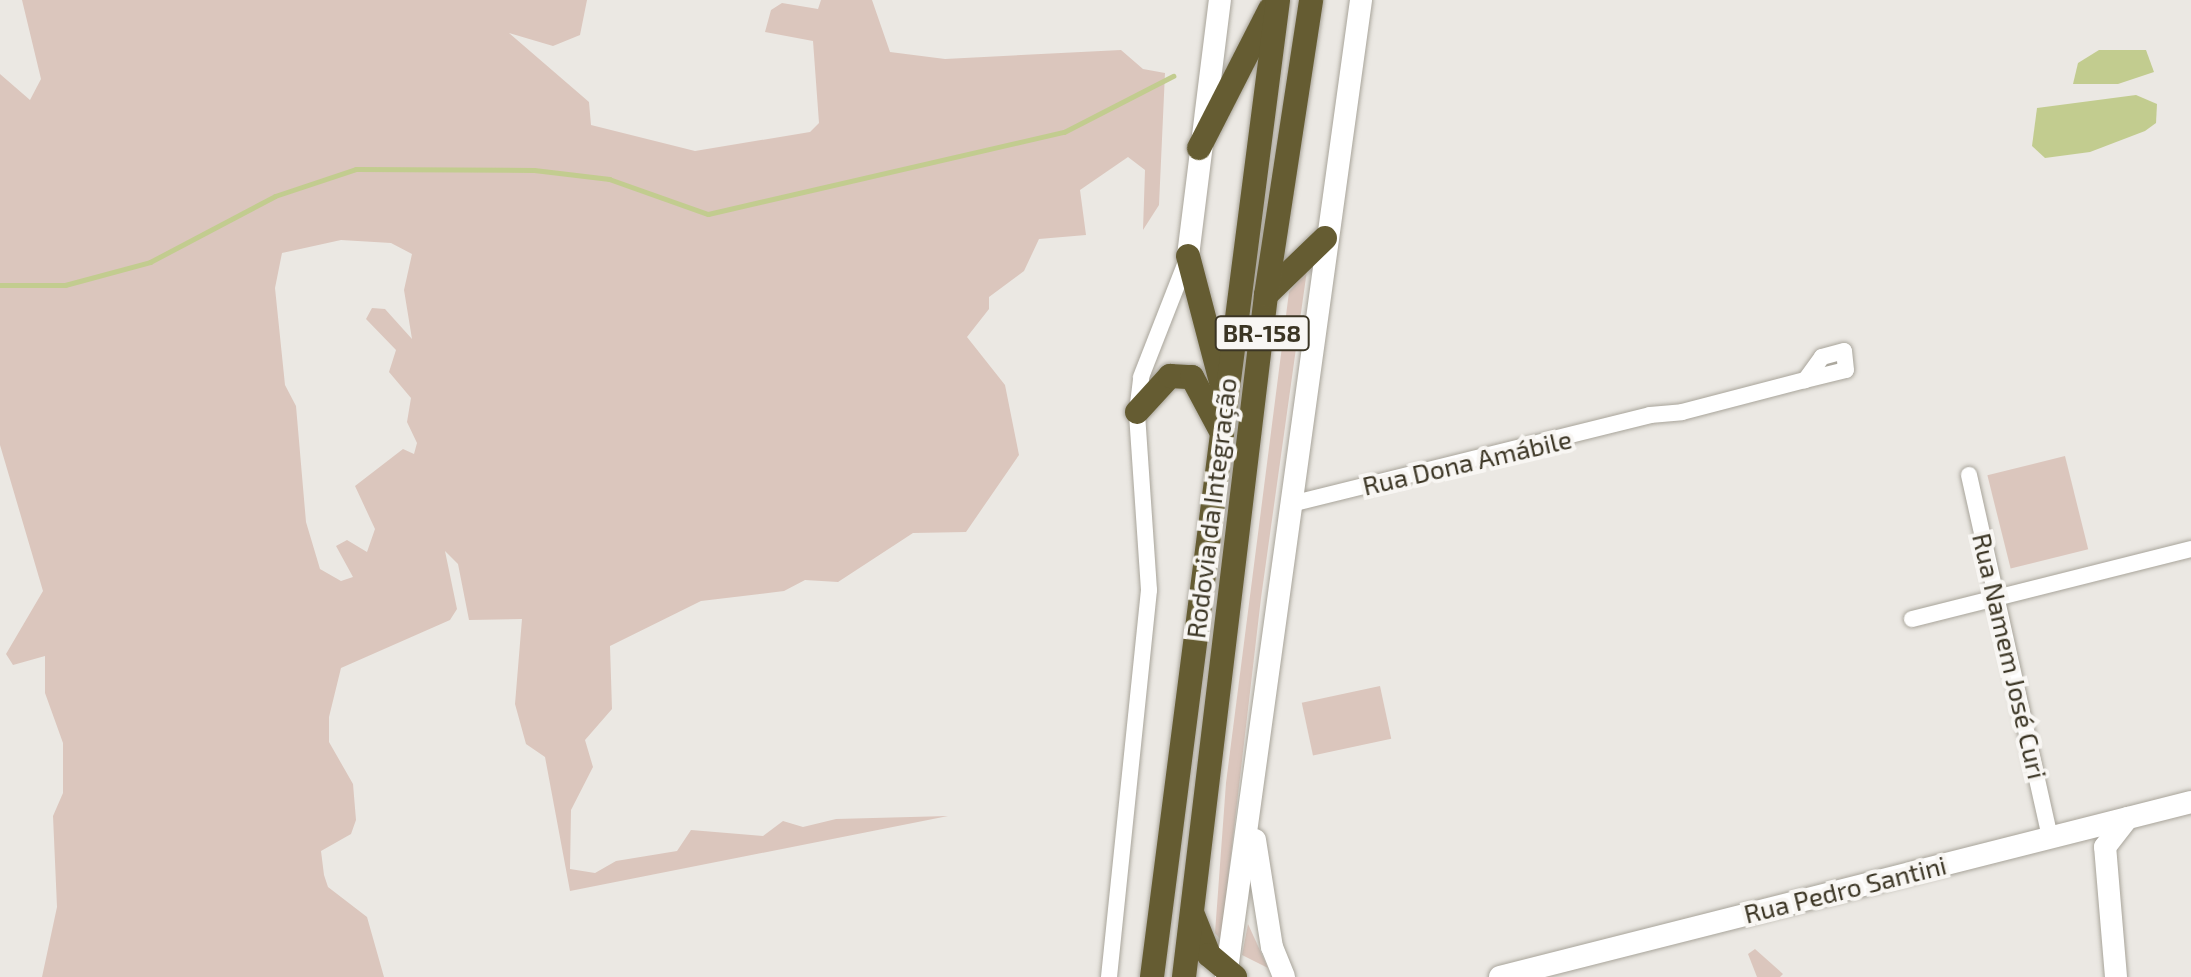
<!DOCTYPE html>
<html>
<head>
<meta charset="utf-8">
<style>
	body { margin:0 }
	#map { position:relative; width:2191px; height:977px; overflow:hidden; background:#ebe8e3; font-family:"Exo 2",sans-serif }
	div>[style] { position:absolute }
	.green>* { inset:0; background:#dbc6bd; transform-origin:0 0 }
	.water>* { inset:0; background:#c2cc8f }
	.stream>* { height:5px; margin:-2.5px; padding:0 2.5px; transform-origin:2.5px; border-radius:2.5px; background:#c2cc8f }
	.roads { filter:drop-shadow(0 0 2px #a8a49a) drop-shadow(0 0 2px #a8a49a) }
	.street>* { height:16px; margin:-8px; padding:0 8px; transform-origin:8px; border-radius:8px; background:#fff }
	.secondary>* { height:22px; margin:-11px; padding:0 11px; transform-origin:11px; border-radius:11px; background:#fff }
	.highway>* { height:24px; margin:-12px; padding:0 12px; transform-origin:12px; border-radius:12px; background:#655c32 }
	span { translate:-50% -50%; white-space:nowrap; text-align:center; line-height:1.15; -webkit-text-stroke:8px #f8f6f3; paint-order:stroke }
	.shield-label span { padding:2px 6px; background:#f8f6f3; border:2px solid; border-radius:6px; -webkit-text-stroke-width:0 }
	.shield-label { font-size:24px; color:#3b3524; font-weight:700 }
	.street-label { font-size:26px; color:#3b3524 }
</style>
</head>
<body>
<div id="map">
	<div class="green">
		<i style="clip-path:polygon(evenodd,22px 0,587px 0,580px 35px,553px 46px,509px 33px,589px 102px,591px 125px,695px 151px,810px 132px,819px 123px,813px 41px,765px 32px,771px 10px,782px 3px,818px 9px,821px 0,872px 0,890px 52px,945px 59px,1121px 50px,1143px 69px,1165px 73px,1159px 205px,1143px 230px,1145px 170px,1128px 157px,1080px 190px,1086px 235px,1039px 239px,1024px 271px,989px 297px,989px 309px,967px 337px,1005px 385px,1019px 455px,966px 532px,913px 533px,838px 582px,805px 580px,784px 591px,701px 601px,610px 646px,612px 709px,585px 740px,593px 767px,571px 810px,570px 869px,595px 873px,616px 861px,677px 851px,691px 830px,763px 836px,783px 821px,803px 827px,836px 819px,948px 816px,570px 891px,545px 757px,526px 744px,515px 704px,522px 619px,469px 620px,458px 564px,445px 551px,457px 609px,450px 620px,341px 668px,329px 717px,329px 742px,353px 784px,356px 820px,351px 834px,321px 851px,324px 875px,328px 887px,367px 917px,384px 977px,42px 977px,57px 907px,53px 816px,63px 793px,63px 743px,45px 693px,45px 656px,13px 665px,6px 654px,43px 591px,0 445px,0 74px,30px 100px,41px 79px,22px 0,341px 240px,391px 243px,412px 254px,404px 290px,412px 339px,385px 309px,372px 308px,366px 319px,396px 350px,389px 372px,411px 398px,407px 422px,417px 443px,414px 454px,403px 449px,355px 486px,375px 529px,367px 552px,347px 540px,336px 546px,353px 577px,341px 581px,320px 569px,306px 522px,296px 406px,285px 385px,275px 288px,282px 253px,341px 240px)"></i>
		<i style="clip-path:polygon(1307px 270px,1261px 598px,1221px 940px,1215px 933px,1226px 783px,1289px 292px)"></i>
		<i style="left:2065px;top:456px;width:96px;height:80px;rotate:76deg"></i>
		<i style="left:1380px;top:686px;width:54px;height:80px;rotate:78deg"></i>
		<i style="clip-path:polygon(1248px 924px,1268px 968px,1242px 955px)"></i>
		<i style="clip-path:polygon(1755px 949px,1783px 974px,1780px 977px,1757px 977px,1748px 954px)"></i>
	</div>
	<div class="water">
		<i style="clip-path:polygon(2099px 50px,2146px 50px,2154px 72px,2118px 84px,2073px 84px,2078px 63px)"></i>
		<i style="clip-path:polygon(2136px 95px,2157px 104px,2156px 123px,2145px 131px,2090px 152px,2045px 158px,2032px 146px,2037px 108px)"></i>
	</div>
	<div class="stream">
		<i style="left:0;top:285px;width:65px"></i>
		<i style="left:65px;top:285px;width:88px;rotate:-15.1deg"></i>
		<i style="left:150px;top:262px;width:141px;rotate:-27.8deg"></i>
		<i style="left:275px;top:196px;width:85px;rotate:-18.4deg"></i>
		<i style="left:356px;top:169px;width:178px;rotate:0.3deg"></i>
		<i style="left:534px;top:170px;width:76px;rotate:6.8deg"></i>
		<i style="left:609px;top:179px;width:105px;rotate:19.5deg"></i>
		<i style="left:708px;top:214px;width:365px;rotate:-13deg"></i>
		<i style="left:1064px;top:132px;width:123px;rotate:-27.2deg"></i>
	</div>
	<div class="roads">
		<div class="street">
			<i style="left:1969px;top:475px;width:371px;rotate:77.4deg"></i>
			<i style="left:1291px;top:504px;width:370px;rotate:-13.9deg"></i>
			<i style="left:1650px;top:415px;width:32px;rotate:-5deg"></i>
			<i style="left:1682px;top:412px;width:127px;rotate:-14.6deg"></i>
			<i style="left:1805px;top:380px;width:42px;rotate:-13.7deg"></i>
			<i style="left:1846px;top:370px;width:19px;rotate:-96deg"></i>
			<i style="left:1844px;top:351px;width:23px;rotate:165deg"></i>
			<i style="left:1822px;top:357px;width:29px;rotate:126deg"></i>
			<i style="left:1912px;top:619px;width:288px;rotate:-14.1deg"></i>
			<i style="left:1109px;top:977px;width:389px;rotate:-84.1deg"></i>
			<i style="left:1149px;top:590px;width:178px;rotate:-93.9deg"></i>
			<i style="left:1137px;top:412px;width:35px;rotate:-83deg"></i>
			<i style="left:1141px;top:377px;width:123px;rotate:-68.6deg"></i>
		</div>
		<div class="secondary">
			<i style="left:1188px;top:256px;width:258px;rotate:-82.9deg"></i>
			<i style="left:1255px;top:840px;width:108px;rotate:81deg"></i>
			<i style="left:1272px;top:947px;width:32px;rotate:68deg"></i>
			<i style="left:1226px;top:977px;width:986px;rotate:-82.13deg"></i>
			<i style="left:1500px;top:977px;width:713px;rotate:-14.21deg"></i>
			<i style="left:2116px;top:977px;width:130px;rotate:-94.8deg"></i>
			<i style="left:2105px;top:847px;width:37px;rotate:-52deg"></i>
		</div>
		<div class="highway">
			<i style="left:1199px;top:148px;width:156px;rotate:-62.9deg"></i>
			<i style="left:1188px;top:256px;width:138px;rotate:75.3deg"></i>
			<i style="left:1266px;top:295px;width:82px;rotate:-44deg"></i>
			<i style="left:1137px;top:412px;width:49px;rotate:-47.5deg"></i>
			<i style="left:1170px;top:376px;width:22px;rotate:3deg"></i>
			<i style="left:1192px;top:377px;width:61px;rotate:61.8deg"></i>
			<i style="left:1193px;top:915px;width:43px;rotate:68.2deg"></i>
			<i style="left:1209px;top:955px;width:34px;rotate:40deg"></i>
			<i style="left:1152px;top:977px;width:985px;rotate:-82.65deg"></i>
			<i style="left:1184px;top:977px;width:687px;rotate:-83.14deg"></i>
			<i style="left:1266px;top:295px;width:298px;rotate:-81.3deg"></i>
		</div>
	</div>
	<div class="shield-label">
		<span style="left:1262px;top:333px">BR-158</span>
	</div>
	<div class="street-label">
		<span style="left:1467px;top:462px;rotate:-13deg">Rua Dona Amábile</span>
		<span style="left:1211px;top:508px;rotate:-83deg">Rodovia da Integração</span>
		<span style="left:2010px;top:656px;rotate:77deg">Rua Namem José Curi</span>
		<span style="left:1845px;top:889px;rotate:-14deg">Rua Pedro Santini</span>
	</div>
</div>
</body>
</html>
